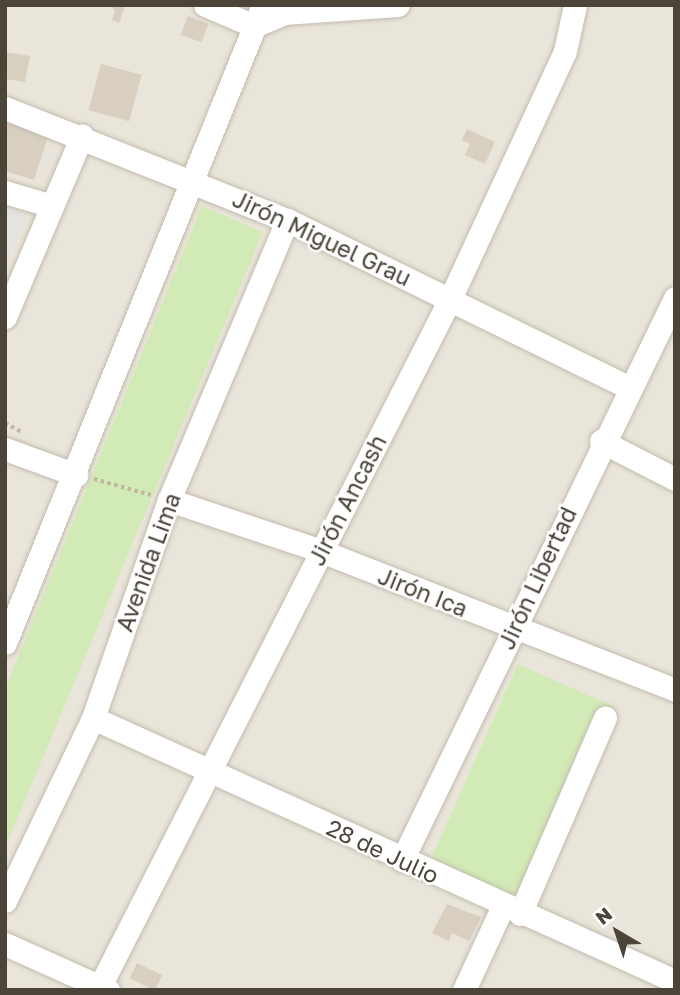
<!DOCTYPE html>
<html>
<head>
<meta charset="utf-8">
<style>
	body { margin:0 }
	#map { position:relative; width:680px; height:995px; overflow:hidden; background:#f6f3ec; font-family:"Golos Text",sans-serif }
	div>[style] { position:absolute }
	.residential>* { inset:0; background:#eae5da; transform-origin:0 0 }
	.green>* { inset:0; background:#d2eab5; transform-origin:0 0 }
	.parking>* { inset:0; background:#e5e3e0 }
	.building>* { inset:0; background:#d8cfc1; transform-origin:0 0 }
	.path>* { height:3.5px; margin-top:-1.75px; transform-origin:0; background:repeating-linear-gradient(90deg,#c4b79f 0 3.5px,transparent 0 7px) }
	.roads { filter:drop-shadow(0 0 2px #c2bbae) drop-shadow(0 0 2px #c2bbae) }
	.minor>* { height:23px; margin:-11.5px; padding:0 11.5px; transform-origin:11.5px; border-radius:11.5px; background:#fff }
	span { translate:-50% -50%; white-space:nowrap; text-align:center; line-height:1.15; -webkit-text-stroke:5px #fff; paint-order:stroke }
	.street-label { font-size:23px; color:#4b4439 }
	.frame { position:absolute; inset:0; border:7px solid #4b4439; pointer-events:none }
	.north { position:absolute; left:582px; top:897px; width:70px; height:70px; -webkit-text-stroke:5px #fff; paint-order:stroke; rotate:321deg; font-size:19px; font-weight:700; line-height:28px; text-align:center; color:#4b4439 }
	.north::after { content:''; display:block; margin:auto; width:24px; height:32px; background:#4b4439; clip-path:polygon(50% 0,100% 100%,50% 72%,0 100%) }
</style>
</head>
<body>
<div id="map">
	<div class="residential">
		<i style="left:5px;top:5px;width:670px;height:985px"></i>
	</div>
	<div class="green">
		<i style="clip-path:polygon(202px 206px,263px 232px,5px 848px,5px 689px)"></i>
		<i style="left:518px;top:664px;width:105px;height:217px;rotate:24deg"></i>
	</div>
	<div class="parking">
		<i style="clip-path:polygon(5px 206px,27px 215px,8px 260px,5px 259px)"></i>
	</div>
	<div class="building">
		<i style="clip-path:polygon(111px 5px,126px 5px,119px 23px,112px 20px,115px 11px)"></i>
		<i style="left:188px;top:16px;width:22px;height:20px;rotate:21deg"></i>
		<i style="clip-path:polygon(5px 52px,30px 56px,25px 82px,5px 79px)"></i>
		<i style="left:101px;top:64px;width:42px;height:48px;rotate:15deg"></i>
		<i style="clip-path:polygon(5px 121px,49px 134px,34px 180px,5px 171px)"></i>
		<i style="clip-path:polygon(467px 129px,495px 142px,485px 164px,465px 155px,470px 144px,462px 140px)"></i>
		<i style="clip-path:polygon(447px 904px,481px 917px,469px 941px,452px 933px,449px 941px,432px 933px)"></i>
		<i style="left:137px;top:963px;width:28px;height:17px;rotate:26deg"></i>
	</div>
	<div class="path">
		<i style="left:5px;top:423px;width:19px;rotate:28deg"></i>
		<i style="left:94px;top:479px;width:59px;rotate:15.7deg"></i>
	</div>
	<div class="roads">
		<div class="minor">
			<i style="left:205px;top:5px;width:53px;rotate:23.2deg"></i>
			<i style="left:254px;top:26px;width:33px;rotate:-23deg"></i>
			<i style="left:284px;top:13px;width:114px;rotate:-4deg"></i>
			<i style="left:5px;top:108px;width:303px;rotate:21.7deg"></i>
			<i style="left:287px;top:220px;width:382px;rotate:26.1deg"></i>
			<i style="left:5px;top:192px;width:49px;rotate:16.6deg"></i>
			<i style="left:5px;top:317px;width:197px;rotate:-67deg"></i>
			<i style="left:601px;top:441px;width:83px;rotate:27.2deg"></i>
			<i style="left:5px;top:449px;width:76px;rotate:20.1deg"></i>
			<i style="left:169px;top:500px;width:160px;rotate:18.5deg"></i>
			<i style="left:321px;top:551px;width:380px;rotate:21.4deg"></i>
			<i style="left:5px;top:643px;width:688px;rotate:-67.98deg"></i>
			<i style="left:93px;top:718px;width:639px;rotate:24.32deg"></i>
			<i style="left:402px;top:860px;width:625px;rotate:-64.09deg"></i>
			<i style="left:5px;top:901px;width:203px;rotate:-64.3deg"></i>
			<i style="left:93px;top:718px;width:231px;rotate:-70.8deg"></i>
			<i style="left:169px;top:500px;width:304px;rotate:-67.1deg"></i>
			<i style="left:520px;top:914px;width:214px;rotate:-66.6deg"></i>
			<i style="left:5px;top:944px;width:113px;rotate:24.1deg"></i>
			<i style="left:100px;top:986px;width:771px;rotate:-63deg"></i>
			<i style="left:450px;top:299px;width:273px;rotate:-65.1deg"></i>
			<i style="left:565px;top:51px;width:47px;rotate:-77.7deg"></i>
			<i style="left:464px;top:990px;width:93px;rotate:-65.1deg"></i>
		</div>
	</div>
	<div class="street-label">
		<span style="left:322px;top:238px;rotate:25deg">Jirón Miguel Grau</span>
		<span style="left:347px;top:500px;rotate:-63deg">Jirón Ancash</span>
		<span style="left:148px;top:562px;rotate:-70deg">Avenida Lima</span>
		<span style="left:537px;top:578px;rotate:-65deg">Jirón Libertad</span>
		<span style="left:423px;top:592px;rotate:22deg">Jirón Ica</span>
		<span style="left:383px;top:851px;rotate:25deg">28 de Julio</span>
	</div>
	<div class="frame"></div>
	<div class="north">N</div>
</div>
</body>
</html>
